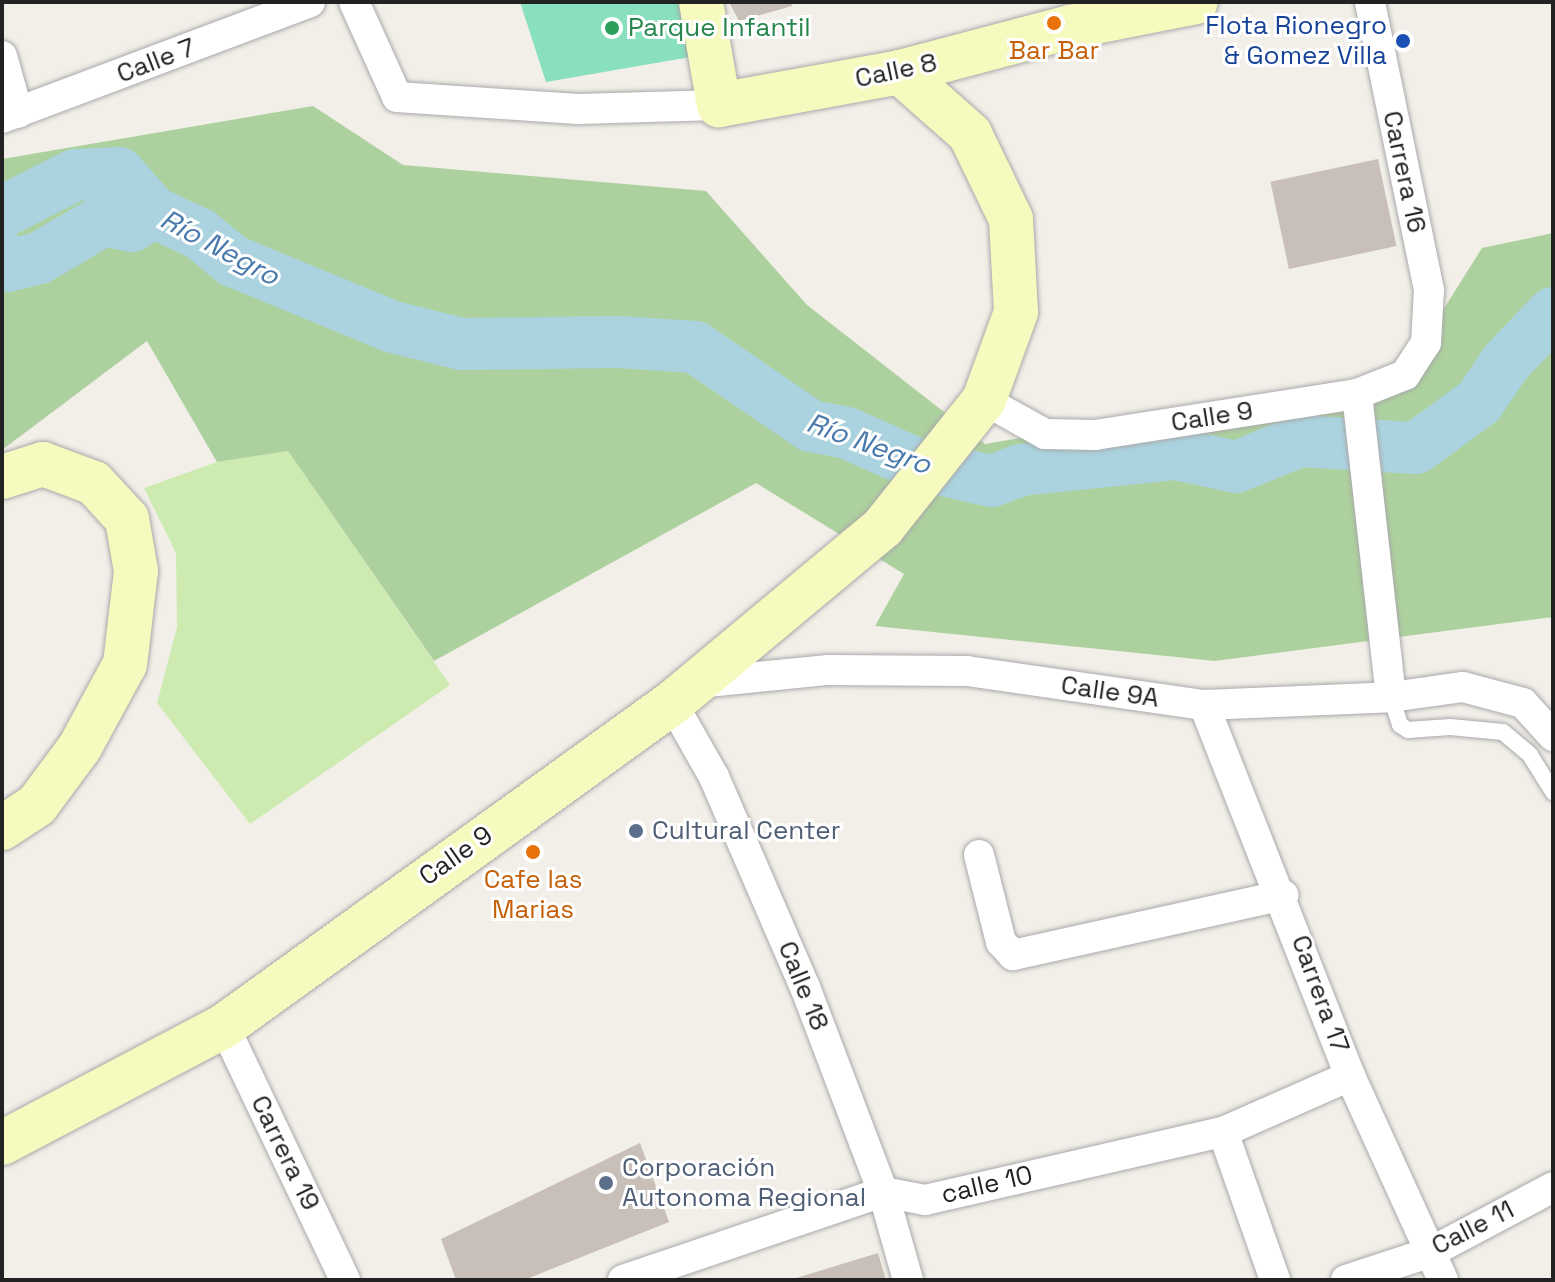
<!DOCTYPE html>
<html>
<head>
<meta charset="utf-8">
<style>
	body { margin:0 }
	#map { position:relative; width:1555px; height:1282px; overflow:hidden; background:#f2efe9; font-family:"Space Grotesk",sans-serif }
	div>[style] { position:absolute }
	.grass>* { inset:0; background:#cdebb0 }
	.forest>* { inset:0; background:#add19e }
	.pitch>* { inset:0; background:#88e0be }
	.river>* { height:52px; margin:-26px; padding:0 26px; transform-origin:26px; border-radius:26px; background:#aad3df }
	.building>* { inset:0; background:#c7bfb8; transform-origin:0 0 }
	.roads { filter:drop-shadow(0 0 2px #a9a9a9) drop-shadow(0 0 2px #a9a9a9) }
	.lane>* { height:16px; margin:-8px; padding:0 8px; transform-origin:8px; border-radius:8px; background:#fff }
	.street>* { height:30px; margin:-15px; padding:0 15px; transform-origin:15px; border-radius:15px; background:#fff }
	.secondary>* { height:44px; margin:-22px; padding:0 22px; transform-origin:22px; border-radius:22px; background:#f7fabf }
	.dots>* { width:22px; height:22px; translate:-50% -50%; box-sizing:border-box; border:4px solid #fff; border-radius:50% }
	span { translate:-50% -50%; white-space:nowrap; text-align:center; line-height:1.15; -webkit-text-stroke:6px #fff; paint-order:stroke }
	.transit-label { font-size:26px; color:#164399 }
	.right { translate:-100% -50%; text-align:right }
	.leisure-label { font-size:26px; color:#27864d }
	.left { translate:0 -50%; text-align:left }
	.food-label { font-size:26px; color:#c56008 }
	.street-label { font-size:26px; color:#222 }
	.service-label { font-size:26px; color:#4e5e75 }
	.water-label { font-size:28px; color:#4a7aab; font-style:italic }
	.frame { position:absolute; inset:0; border:4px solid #222; pointer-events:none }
</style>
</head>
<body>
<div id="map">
	<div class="grass">
		<i style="clip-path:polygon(288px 451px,450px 685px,250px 824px,157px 703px,177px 627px,176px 553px,144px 488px,217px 462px)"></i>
	</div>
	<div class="forest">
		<i style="clip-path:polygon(313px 106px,403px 165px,706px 191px,807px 305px,985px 444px,1404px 372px,1482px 248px,1553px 233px,1553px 617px,1215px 661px,875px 626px,904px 574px,756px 483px,434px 661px,288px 451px,217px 462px,147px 341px,2px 450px,2px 159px)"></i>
	</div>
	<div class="pitch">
		<i style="clip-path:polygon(520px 2px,690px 2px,702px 55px,546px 82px)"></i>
	</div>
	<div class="river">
		<i style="left:2px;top:212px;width:82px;rotate:-26.9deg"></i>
		<i style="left:75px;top:175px;width:44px;rotate:-2.6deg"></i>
		<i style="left:119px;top:173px;width:52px;rotate:48.9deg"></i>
		<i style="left:153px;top:212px;width:52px;rotate:25.1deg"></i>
		<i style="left:200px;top:234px;width:43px;rotate:39.3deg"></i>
		<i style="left:233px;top:261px;width:173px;rotate:22.4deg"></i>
		<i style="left:393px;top:327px;width:70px;rotate:14deg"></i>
		<i style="left:461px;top:344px;width:157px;rotate:-0.7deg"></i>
		<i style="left:618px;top:342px;width:77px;rotate:3.7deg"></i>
		<i style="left:695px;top:347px;width:140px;rotate:34.3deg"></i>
		<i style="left:811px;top:426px;width:37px;rotate:11deg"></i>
		<i style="left:847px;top:433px;width:77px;rotate:23.9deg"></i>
		<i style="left:917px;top:464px;width:77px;rotate:12.8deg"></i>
		<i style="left:992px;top:481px;width:31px;rotate:-21deg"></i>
		<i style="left:1021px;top:470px;width:156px;rotate:-5.9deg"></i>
		<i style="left:1176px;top:454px;width:61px;rotate:12.2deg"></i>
		<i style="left:1236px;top:467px;width:69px;rotate:-22.1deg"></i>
		<i style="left:1300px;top:441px;width:116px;rotate:3.5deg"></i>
		<i style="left:1416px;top:448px;width:78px;rotate:-36.1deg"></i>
		<i style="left:1479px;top:402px;width:48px;rotate:-56deg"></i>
		<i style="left:1506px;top:362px;width:68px;rotate:-46.2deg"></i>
		<i style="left:2px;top:256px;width:11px;rotate:63deg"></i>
		<i style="left:7px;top:266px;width:33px;rotate:-14deg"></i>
		<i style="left:39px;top:258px;width:75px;rotate:-30.3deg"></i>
		<i style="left:104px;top:220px;width:29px;rotate:12deg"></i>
		<i style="left:132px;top:226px;width:25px;rotate:-34deg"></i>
	</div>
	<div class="building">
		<i style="clip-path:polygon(729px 2px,791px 2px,792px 6px,739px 21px)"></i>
		<i style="left:1378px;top:159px;width:89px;height:110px;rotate:78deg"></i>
		<i style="clip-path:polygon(640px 1143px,669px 1222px,524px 1280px,456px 1280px,441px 1239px)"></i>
		<i style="clip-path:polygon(878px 1253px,886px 1280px,793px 1280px,793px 1279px)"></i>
	</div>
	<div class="roads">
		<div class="lane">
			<i style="left:1391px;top:697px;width:29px;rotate:72deg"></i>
			<i style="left:1400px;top:725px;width:9px;rotate:32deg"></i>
			<i style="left:1408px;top:730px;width:42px;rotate:-4.1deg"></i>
			<i style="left:1450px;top:727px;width:53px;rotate:5.4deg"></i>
			<i style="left:1503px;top:732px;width:35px;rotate:40deg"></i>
			<i style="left:1530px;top:755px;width:44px;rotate:58.1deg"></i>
		</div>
		<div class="street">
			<i style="left:354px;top:2px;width:104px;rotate:65.6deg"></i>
			<i style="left:397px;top:97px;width:181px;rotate:3.8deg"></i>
			<i style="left:578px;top:109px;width:141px;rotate:-1.6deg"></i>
			<i style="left:2px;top:56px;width:59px;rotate:74.3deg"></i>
			<i style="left:2px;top:118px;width:329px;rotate:-20.6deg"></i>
			<i style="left:1357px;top:394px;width:305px;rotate:83.6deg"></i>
			<i style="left:984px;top:400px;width:70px;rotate:29.1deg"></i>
			<i style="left:1045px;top:434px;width:50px;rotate:1.1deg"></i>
			<i style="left:1095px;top:435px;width:265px;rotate:-8.9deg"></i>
			<i style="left:1357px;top:394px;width:52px;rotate:-21.6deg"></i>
			<i style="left:1405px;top:375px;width:38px;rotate:-57deg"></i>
			<i style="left:1426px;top:343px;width:53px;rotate:-86.8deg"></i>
			<i style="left:1429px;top:290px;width:294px;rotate:-101.6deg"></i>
			<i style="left:697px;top:683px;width:132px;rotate:-5.7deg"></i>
			<i style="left:828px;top:670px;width:139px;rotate:0.4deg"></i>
			<i style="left:967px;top:671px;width:239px;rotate:8.2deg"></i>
			<i style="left:1204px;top:705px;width:187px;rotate:-2.4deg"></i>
			<i style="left:1391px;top:697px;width:73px;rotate:-7.9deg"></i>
			<i style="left:1463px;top:687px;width:62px;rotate:14.9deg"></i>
			<i style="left:1523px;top:703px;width:45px;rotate:47.7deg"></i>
			<i style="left:672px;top:703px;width:85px;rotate:60.4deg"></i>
			<i style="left:714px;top:777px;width:229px;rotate:66.6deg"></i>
			<i style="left:805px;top:987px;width:219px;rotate:69.2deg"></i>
			<i style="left:883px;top:1192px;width:91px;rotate:74.1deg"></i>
			<i style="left:1204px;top:705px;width:399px;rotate:68.5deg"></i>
			<i style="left:1350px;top:1076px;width:224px;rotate:65.5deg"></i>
			<i style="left:979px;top:855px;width:90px;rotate:75.8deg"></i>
			<i style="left:1001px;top:942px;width:18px;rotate:47deg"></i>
			<i style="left:1013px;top:955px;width:277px;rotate:-12.5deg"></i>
			<i style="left:224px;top:1026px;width:281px;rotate:64.5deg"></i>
			<i style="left:1223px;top:1132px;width:157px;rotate:70.6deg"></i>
			<i style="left:623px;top:1280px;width:274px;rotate:-18.7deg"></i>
			<i style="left:883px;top:1192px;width:43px;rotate:10.8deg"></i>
			<i style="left:925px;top:1200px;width:306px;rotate:-12.9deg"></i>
			<i style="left:1223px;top:1132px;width:139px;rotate:-23.8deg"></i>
			<i style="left:1346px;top:1280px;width:89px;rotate:-18.2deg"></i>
			<i style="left:1431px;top:1252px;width:138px;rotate:-28deg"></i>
		</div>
		<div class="secondary">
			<i style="left:701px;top:2px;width:105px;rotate:80.1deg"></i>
			<i style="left:719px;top:105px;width:184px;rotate:-10.3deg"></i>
			<i style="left:900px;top:72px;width:176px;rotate:-14.8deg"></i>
			<i style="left:1070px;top:27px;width:128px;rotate:-11.2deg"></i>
			<i style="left:2px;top:477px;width:43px;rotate:-17.6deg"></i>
			<i style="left:43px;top:464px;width:54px;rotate:20.4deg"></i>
			<i style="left:94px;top:483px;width:49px;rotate:47.5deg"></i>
			<i style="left:127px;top:519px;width:53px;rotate:80.2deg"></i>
			<i style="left:136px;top:571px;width:94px;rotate:96.7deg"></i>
			<i style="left:125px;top:664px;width:94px;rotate:118.5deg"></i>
			<i style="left:80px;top:747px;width:72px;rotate:126.6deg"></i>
			<i style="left:37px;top:805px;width:42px;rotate:146.7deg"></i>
			<i style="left:2px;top:1143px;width:251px;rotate:-27.8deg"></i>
			<i style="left:224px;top:1026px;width:552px;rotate:-35.79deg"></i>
			<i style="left:672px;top:703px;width:275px;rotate:-39.8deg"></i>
			<i style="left:883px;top:527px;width:162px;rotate:-51.5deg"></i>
			<i style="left:984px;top:400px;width:94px;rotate:-70deg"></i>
			<i style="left:1016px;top:312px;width:93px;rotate:-93.1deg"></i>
			<i style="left:1011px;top:219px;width:94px;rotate:-115.8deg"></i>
			<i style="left:970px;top:134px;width:94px;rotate:-138.5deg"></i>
		</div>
	</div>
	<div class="dots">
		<i style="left:1054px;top:23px;background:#e8710a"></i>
		<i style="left:612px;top:28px;background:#2e9e5b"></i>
		<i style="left:1403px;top:41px;background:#1a4fb4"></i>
		<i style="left:636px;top:831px;background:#5c6f8a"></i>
		<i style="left:533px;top:852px;background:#e8710a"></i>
		<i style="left:606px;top:1183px;background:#5c6f8a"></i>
	</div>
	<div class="transit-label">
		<span class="right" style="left:1387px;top:41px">Flota Rionegro<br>&amp; Gomez Villa</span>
	</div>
	<div class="leisure-label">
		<span class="left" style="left:628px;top:28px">Parque Infantil</span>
	</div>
	<div class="food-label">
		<span style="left:1054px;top:51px">Bar Bar</span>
		<span style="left:533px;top:895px">Cafe las<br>Marias</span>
	</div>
	<div class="street-label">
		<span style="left:156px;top:61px;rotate:-21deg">Calle 7</span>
		<span style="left:896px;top:71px;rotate:-12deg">Calle 8</span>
		<span style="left:1404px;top:172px;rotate:78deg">Carrera 16</span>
		<span style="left:1212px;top:417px;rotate:-9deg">Calle 9</span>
		<span style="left:1110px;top:692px;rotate:8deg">Calle 9A</span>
		<span style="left:456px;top:856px;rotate:-35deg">Calle 9</span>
		<span style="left:803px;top:986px;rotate:68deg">Calle 18</span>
		<span style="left:1320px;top:994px;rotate:70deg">Carrera 17</span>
		<span style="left:285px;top:1153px;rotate:64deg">Carrera 19</span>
		<span style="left:987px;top:1185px;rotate:-13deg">calle 10</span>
		<span style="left:1473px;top:1228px;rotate:-27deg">Calle 11</span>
	</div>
	<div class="service-label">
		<span class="left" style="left:652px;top:831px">Cultural Center</span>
		<span class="left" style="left:622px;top:1183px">Corporación<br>Autonoma Regional</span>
	</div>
	<div class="water-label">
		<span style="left:220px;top:247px;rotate:28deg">Río Negro</span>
		<span style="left:869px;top:443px;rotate:20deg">Río Negro</span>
	</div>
	<div class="frame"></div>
</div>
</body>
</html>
